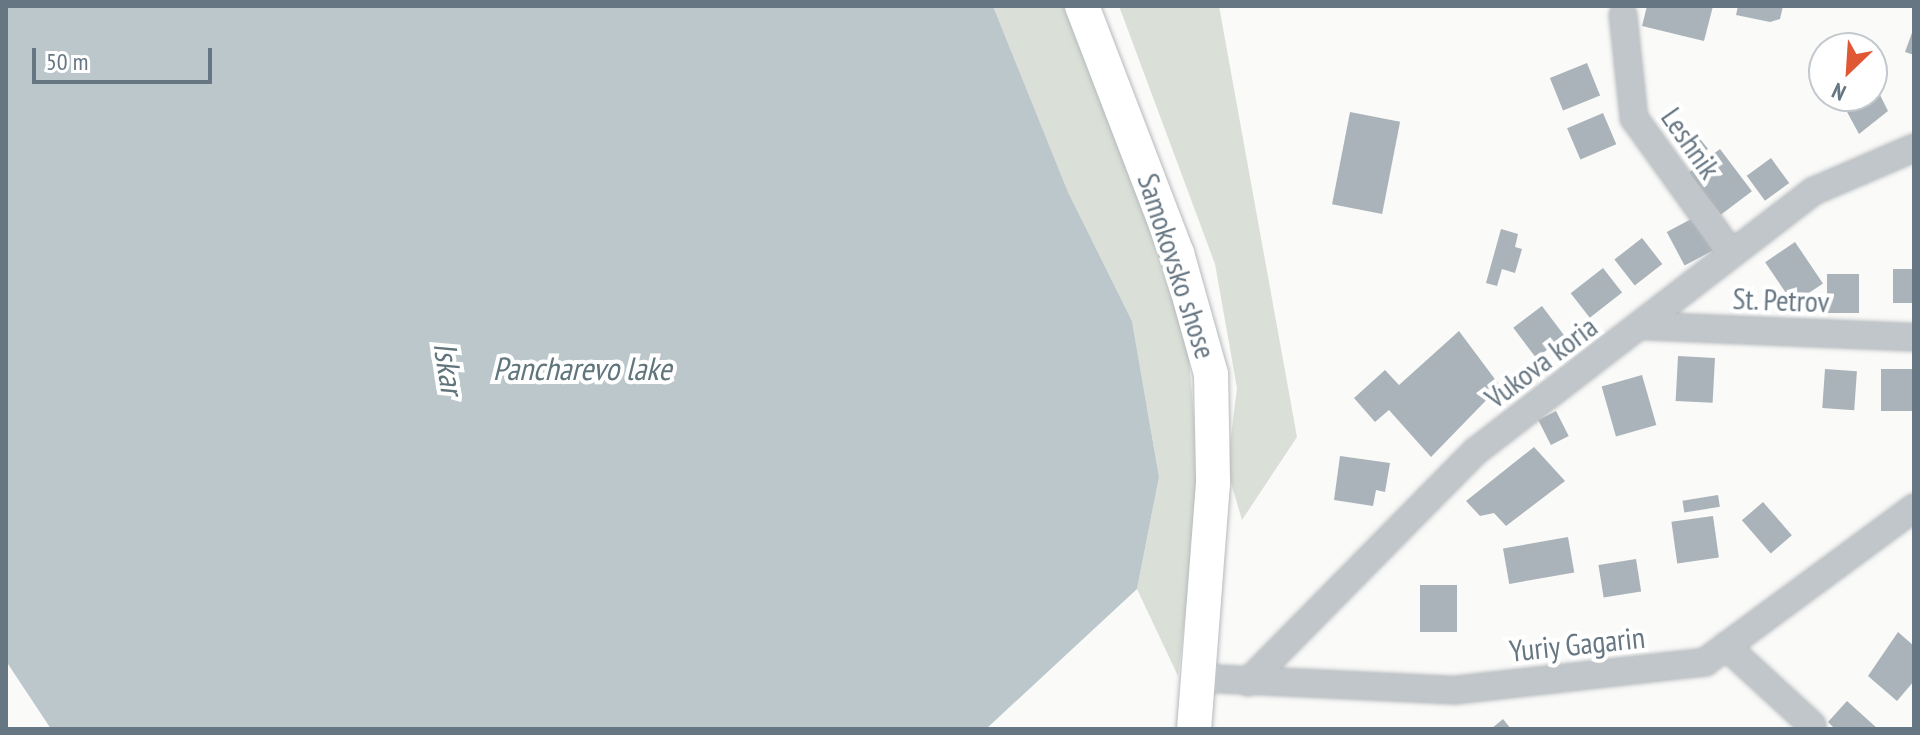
<!DOCTYPE html>
<html>
<head>
<meta charset="utf-8">
<style>
	body { margin:0 }
	#map { position:relative; width:1920px; height:735px; overflow:hidden; background:#fafaf8; font-family:"PT Sans Narrow",sans-serif }
	div>[style] { position:absolute }
	.green>* { inset:0; background:#dadfd7 }
	.water>* { inset:0; background:#bbc7cb }
	.building>* { inset:0; background:#aab3b9; transform-origin:0 0 }
	.roads { filter:drop-shadow(0 0 2px #b5babe) drop-shadow(0 0 2px #b5babe) }
	.minor>* { height:26px; margin:-13px; padding:0 13px; transform-origin:13px; border-radius:13px; background:#c1c6ca }
	.major>* { height:34px; margin:-17px; padding:0 17px; transform-origin:17px; border-radius:17px; background:#fff }
	span { translate:-50% -50%; white-space:nowrap; text-align:center; line-height:1.15; -webkit-text-stroke:8px #fff; paint-order:stroke }
	.street-label { font-size:30px; color:#667682 }
	.water-label { font-size:32px; color:#60757c; font-style:italic }
	.frame { position:absolute; inset:0; border:8px solid #667682; pointer-events:none }
	.north { position:absolute; left:1808px; top:32px; width:80px; height:80px; box-sizing:border-box; background:#fff; border:2px solid #c2c8cd; border-radius:50%; rotate:205deg; font-size:22px; font-weight:700; line-height:32px; text-align:center; color:#667682 }
	.north::after { content:''; display:block; margin:auto; width:28px; height:36px; background:#df5733; clip-path:polygon(50% 0,100% 100%,50% 72%,0 100%) }
	.scale { position:absolute; left:32px; top:48px; width:180px; height:36px; box-sizing:border-box; border:4px solid #667682; border-top:0; padding-left:10px; font-size:24px; line-height:28px; white-space:nowrap; color:#667682; -webkit-text-stroke:6px #fff; paint-order:stroke }
</style>
</head>
<body>
<div id="map">
	<div class="green">
		<i style="clip-path:polygon(993px 6px,1071px 6px,1186px 325px,1200px 488px,1178px 676px,1137px 589px,1159px 477px,1132px 321px,1068px 192px)"></i>
		<i style="clip-path:polygon(1119px 6px,1219px 6px,1297px 437px,1242px 520px,1227px 469px,1237px 388px,1215px 264px)"></i>
	</div>
	<div class="water">
		<i style="clip-path:polygon(6px 6px,993px 6px,1068px 192px,1132px 321px,1159px 477px,1137px 589px,986px 729px,51px 729px,6px 661px)"></i>
	</div>
	<div class="building">
		<i style="clip-path:polygon(1647px 6px,1713px 6px,1704px 41px,1642px 26px)"></i>
		<i style="clip-path:polygon(1738px 6px,1783px 6px,1780px 19px,1770px 22px,1736px 15px)"></i>
		<i style="clip-path:polygon(1914px 27px,1914px 55px,1905px 52px)"></i>
		<i style="left:1587px;top:63px;width:35px;height:40px;rotate:68deg"></i>
		<i style="clip-path:polygon(1872px 79px,1888px 111px,1859px 134px,1840px 99px,1872px 96px)"></i>
		<i style="left:1350px;top:112px;width:51px;height:94px;rotate:11deg"></i>
		<i style="left:1603px;top:113px;width:34px;height:39px;rotate:67deg"></i>
		<i style="left:1696px;top:134px;width:19px;height:23px;rotate:51deg"></i>
		<i style="left:1720px;top:149px;width:53px;height:39px;rotate:53deg"></i>
		<i style="left:1771px;top:158px;width:31px;height:30px;rotate:54deg"></i>
		<i style="left:1695px;top:217px;width:38px;height:32px;rotate:62deg"></i>
		<i style="clip-path:polygon(1501px 229px,1518px 234px,1515px 247px,1522px 249px,1515px 273px,1502px 269px,1497px 286px,1486px 283px)"></i>
		<i style="left:1642px;top:238px;width:33px;height:35px;rotate:52deg"></i>
		<i style="left:1795px;top:242px;width:50px;height:36px;rotate:56deg"></i>
		<i style="left:1603px;top:268px;width:31px;height:41px;rotate:52deg"></i>
		<i style="left:1893px;top:269px;width:21px;height:34px"></i>
		<i style="left:1827px;top:274px;width:32px;height:39px"></i>
		<i style="left:1542px;top:306px;width:38px;height:36px;rotate:53deg"></i>
		<i style="clip-path:polygon(1459px 331px,1500px 386px,1431px 457px,1389px 410px,1375px 422px,1354px 398px,1385px 370px,1399px 385px)"></i>
		<i style="left:1678px;top:356px;width:37px;height:45px;rotate:3deg"></i>
		<i style="left:1825px;top:369px;width:32px;height:39px;rotate:4deg"></i>
		<i style="left:1914px;top:369px;width:42px;height:33px;rotate:90deg"></i>
		<i style="left:1642px;top:375px;width:52px;height:42px;rotate:74deg"></i>
		<i style="left:1556px;top:411px;width:28px;height:20px;rotate:63deg"></i>
		<i style="clip-path:polygon(1534px 447px,1565px 481px,1506px 526px,1494px 513px,1480px 516px,1466px 501px)"></i>
		<i style="clip-path:polygon(1340px 456px,1390px 463px,1385px 492px,1376px 490px,1373px 506px,1334px 500px)"></i>
		<i style="left:1718px;top:495px;width:12px;height:36px;rotate:81deg"></i>
		<i style="left:1763px;top:502px;width:44px;height:28px;rotate:49deg"></i>
		<i style="left:1713px;top:516px;width:42px;height:42px;rotate:82deg"></i>
		<i style="left:1568px;top:537px;width:36px;height:66px;rotate:80deg"></i>
		<i style="left:1636px;top:559px;width:33px;height:38px;rotate:81deg"></i>
		<i style="left:1420px;top:585px;width:37px;height:47px"></i>
		<i style="clip-path:polygon(1898px 632px,1914px 646px,1914px 681px,1897px 701px,1868px 676px)"></i>
		<i style="clip-path:polygon(1847px 701px,1878px 729px,1835px 729px,1828px 722px)"></i>
		<i style="clip-path:polygon(1503px 719px,1511px 729px,1491px 729px)"></i>
	</div>
	<div class="roads">
		<div class="minor">
			<i style="left:1623px;top:15px;width:104px;rotate:83.9deg"></i>
			<i style="left:1634px;top:118px;width:163px;rotate:54.3deg"></i>
			<i style="left:1646px;top:326px;width:268px;rotate:2.4deg"></i>
			<i style="left:1726px;top:646px;width:117px;rotate:42.6deg"></i>
			<i style="left:1198px;top:678px;width:258px;rotate:2.7deg"></i>
			<i style="left:1456px;top:690px;width:251px;rotate:-6.4deg"></i>
			<i style="left:1705px;top:662px;width:260px;rotate:-36.4deg"></i>
			<i style="left:1248px;top:682px;width:325px;rotate:-45.4deg"></i>
			<i style="left:1476px;top:451px;width:426px;rotate:-37.6deg"></i>
			<i style="left:1814px;top:191px;width:109px;rotate:-23.3deg"></i>
		</div>
		<div class="major">
			<i style="left:1082px;top:6px;width:265px;rotate:69deg"></i>
			<i style="left:1177px;top:253px;width:126px;rotate:74.3deg"></i>
			<i style="left:1211px;top:374px;width:109px;rotate:88.9deg"></i>
			<i style="left:1213px;top:483px;width:247px;rotate:94.4deg"></i>
		</div>
	</div>
	<div class="street-label">
		<span style="left:1691px;top:143px;rotate:55deg">Leshnik</span>
		<span style="left:1177px;top:266px;rotate:72deg">Samokovsko shose</span>
		<span style="left:1781px;top:300px;rotate:2deg">St. Petrov</span>
		<span style="left:1541px;top:362px;rotate:-37deg">Vukova koria</span>
		<span style="left:1577px;top:644px;rotate:-6deg">Yuriy Gagarin</span>
	</div>
	<div class="water-label">
		<span style="left:449px;top:368px;rotate:81deg">Iskar</span>
		<span style="left:582px;top:368px">Pancharevo lake</span>
	</div>
	<div class="frame"></div>
	<div class="north">N</div>
	<div class="scale">50 m</div>
</div>
</body>
</html>
